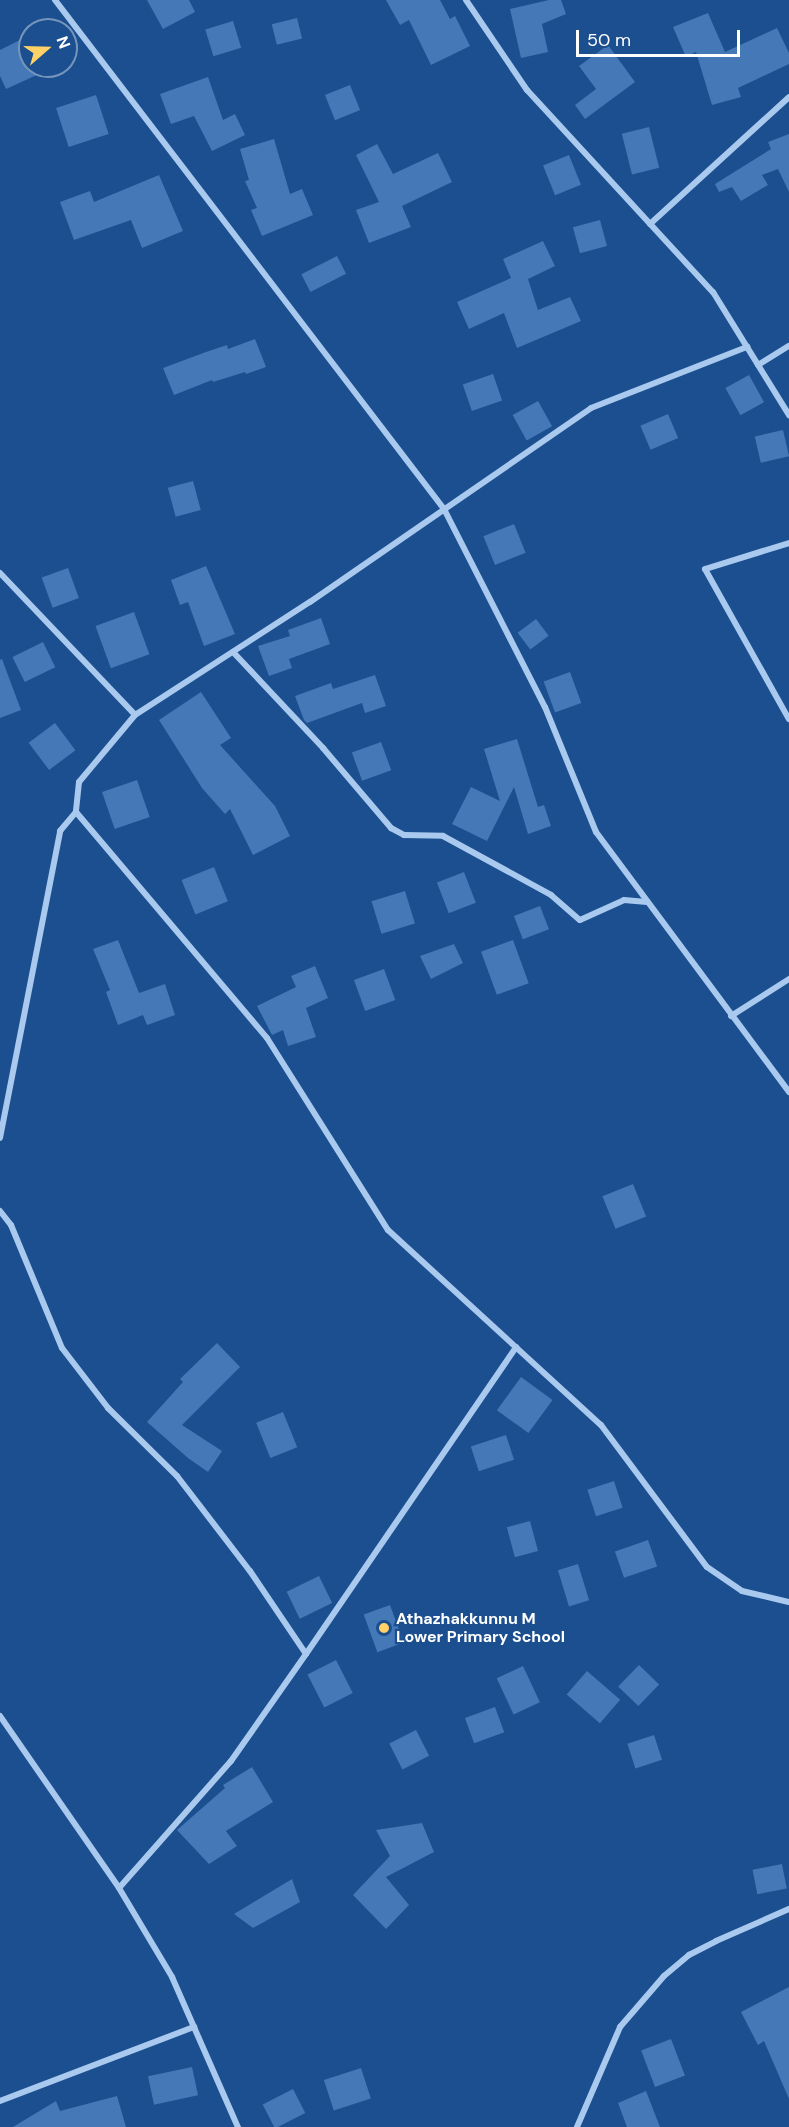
<!DOCTYPE html>
<html>
<head>
<meta charset="utf-8">
<style>
	body { margin:0 }
	#map { position:relative; width:789px; height:2127px; overflow:hidden; background:#1b4f8f; font-family:"DM Sans",sans-serif }
	div>[style] { position:absolute }
	.building>* { inset:0; background:#4478b7; transform-origin:0 0 }
	.street>* { height:6px; margin:-3px; padding:0 3px; transform-origin:3px; border-radius:3px; background:#a9c9ee }
	.dots>* { width:16px; height:16px; translate:-50% -50%; box-sizing:border-box; border:3px solid #1b4f8f; border-radius:50% }
	span { translate:-50% -50%; white-space:nowrap; text-align:center; line-height:1.15; -webkit-text-stroke:4.5px #1b4f8f; paint-order:stroke }
	.poi-label { font-size:16px; color:#fff; font-weight:700 }
	.left { translate:0 -50%; text-align:left }
	.north { position:absolute; left:18px; top:18px; width:60px; height:60px; box-sizing:border-box; background:#1b4f8f; border:2px solid #7695bc; border-radius:50%; rotate:70deg; font-size:16px; font-weight:700; line-height:24px; text-align:center; color:#fff }
	.north::after { content:''; display:block; margin:auto; width:21px; height:27px; background:#ffd166; clip-path:polygon(50% 0,100% 100%,50% 72%,0 100%) }
	.scale { position:absolute; left:576px; top:30px; width:164px; height:27px; box-sizing:border-box; border:3px solid #fff; border-top:0; padding-left:8px; font-size:18px; line-height:21px; white-space:nowrap; color:#fff; -webkit-text-stroke:4px #1b4f8f; paint-order:stroke }
</style>
</head>
<body>
<div id="map">
	<div class="building">
		<i style="clip-path:polygon(147px 0,189px 0,195px 12px,163px 29px)"></i>
		<i style="clip-path:polygon(386px 0,440px 0,450px 19px,455px 16px,470px 46px,431px 65px,409px 20px,400px 25px)"></i>
		<i style="clip-path:polygon(549px 0,561px 0,566px 14px,542px 24px,548px 52px,521px 58px,510px 9px)"></i>
		<i style="clip-path:polygon(708px 13px,725px 52px,777px 28px,789px 53px,789px 64px,738px 88px,741px 97px,712px 105px,696px 52px,686px 57px,673px 27px)"></i>
		<i style="left:297px;top:18px;width:21px;height:26px;rotate:76deg"></i>
		<i style="left:233px;top:21px;width:28px;height:29px;rotate:73deg"></i>
		<i style="clip-path:polygon(22px 39px,30px 56px,30px 66px,35px 66px,39px 74px,6px 89px,0 76px,0 50px)"></i>
		<i style="clip-path:polygon(608px 45px,635px 82px,585px 119px,575px 105px,596px 89px,579px 66px)"></i>
		<i style="clip-path:polygon(208px 77px,223px 120px,235px 114px,245px 135px,212px 151px,194px 116px,171px 124px,160px 94px)"></i>
		<i style="left:350px;top:85px;width:27px;height:27px;rotate:68deg"></i>
		<i style="left:96px;top:95px;width:41px;height:42px;rotate:72deg"></i>
		<i style="left:649px;top:127px;width:42px;height:28px;rotate:76deg"></i>
		<i style="clip-path:polygon(789px 134px,789px 192px,778px 169px,762px 175px,768px 185px,741px 201px,732px 187px,719px 192px,715px 184px,771px 149px,768px 142px)"></i>
		<i style="clip-path:polygon(274px 139px,290px 194px,302px 189px,313px 215px,262px 236px,251px 210px,257px 208px,245px 181px,249px 180px,240px 149px)"></i>
		<i style="clip-path:polygon(377px 144px,393px 174px,438px 153px,452px 182px,402px 206px,411px 227px,369px 243px,356px 210px,379px 202px,356px 155px)"></i>
		<i style="left:569px;top:155px;width:32px;height:28px;rotate:68deg"></i>
		<i style="clip-path:polygon(159px 175px,183px 231px,142px 248px,131px 220px,74px 240px,60px 202px,90px 191px,94px 202px)"></i>
		<i style="left:600px;top:220px;width:27px;height:28px;rotate:75deg"></i>
		<i style="clip-path:polygon(543px 241px,555px 266px,528px 279px,538px 310px,570px 297px,581px 321px,517px 348px,504px 313px,469px 329px,457px 302px,511px 278px,503px 259px)"></i>
		<i style="left:337px;top:256px;width:20px;height:40px;rotate:63deg"></i>
		<i style="clip-path:polygon(255px 339px,266px 367px,246px 374px,245px 372px,213px 382px,212px 380px,174px 395px,163px 368px,206px 352px,227px 345px,228px 349px)"></i>
		<i style="left:493px;top:374px;width:28px;height:32px;rotate:71deg"></i>
		<i style="left:749px;top:375px;width:31px;height:27px;rotate:61deg"></i>
		<i style="left:538px;top:401px;width:29px;height:29px;rotate:61deg"></i>
		<i style="left:668px;top:414px;width:26px;height:30px;rotate:67deg"></i>
		<i style="left:783px;top:430px;width:27px;height:29px;rotate:77deg"></i>
		<i style="left:193px;top:481px;width:30px;height:26px;rotate:75deg"></i>
		<i style="left:514px;top:524px;width:31px;height:33px;rotate:68deg"></i>
		<i style="clip-path:polygon(206px 566px,235px 634px,204px 646px,188px 602px,180px 605px,171px 580px)"></i>
		<i style="left:68px;top:568px;width:32px;height:28px;rotate:70deg"></i>
		<i style="left:134px;top:612px;width:45px;height:41px;rotate:70deg"></i>
		<i style="clip-path:polygon(321px 618px,330px 644px,289px 659px,292px 668px,269px 676px,258px 646px,290px 636px,288px 630px)"></i>
		<i style="left:536px;top:619px;width:21px;height:23px;rotate:53deg"></i>
		<i style="left:43px;top:642px;width:28px;height:34px;rotate:64deg"></i>
		<i style="clip-path:polygon(2px 659px,21px 710px,0 718px,0 660px)"></i>
		<i style="left:570px;top:672px;width:33px;height:28px;rotate:70deg"></i>
		<i style="clip-path:polygon(375px 675px,386px 706px,365px 713px,362px 703px,307px 723px,304px 720px,295px 696px,331px 683px,333px 689px)"></i>
		<i style="clip-path:polygon(201px 692px,231px 738px,220px 745px,275px 806px,290px 836px,253px 855px,230px 809px,225px 814px,202px 788px,159px 720px)"></i>
		<i style="left:55px;top:723px;width:34px;height:33px;rotate:53deg"></i>
		<i style="clip-path:polygon(517px 739px,538px 807px,544px 805px,551px 826px,528px 834px,514px 787px,487px 841px,452px 824px,471px 787px,500px 801px,484px 749px)"></i>
		<i style="left:381px;top:742px;width:30px;height:31px;rotate:70deg"></i>
		<i style="left:137px;top:780px;width:39px;height:37px;rotate:71deg"></i>
		<i style="left:214px;top:867px;width:37px;height:35px;rotate:68deg"></i>
		<i style="left:464px;top:872px;width:33px;height:29px;rotate:69deg"></i>
		<i style="left:405px;top:891px;width:34px;height:35px;rotate:73deg"></i>
		<i style="left:540px;top:906px;width:25px;height:28px;rotate:69deg"></i>
		<i style="clip-path:polygon(118px 940px,139px 993px,165px 984px,175px 1015px,147px 1025px,143px 1015px,118px 1025px,106px 992px,110px 990px,93px 949px)"></i>
		<i style="left:513px;top:940px;width:46px;height:34px;rotate:70deg"></i>
		<i style="clip-path:polygon(454px 944px,463px 963px,431px 979px,420px 956px)"></i>
		<i style="clip-path:polygon(315px 966px,328px 998px,306px 1008px,316px 1037px,288px 1046px,283px 1030px,272px 1035px,257px 1006px,296px 987px,291px 976px)"></i>
		<i style="left:384px;top:969px;width:33px;height:32px;rotate:70deg"></i>
		<i style="left:633px;top:1184px;width:35px;height:33px;rotate:68deg"></i>
		<i style="clip-path:polygon(217px 1343px,240px 1367px,182px 1425px,222px 1451px,208px 1472px,188px 1458px,147px 1422px,183px 1382px,180px 1379px)"></i>
		<i style="left:521px;top:1377px;width:39px;height:41px;rotate:36deg"></i>
		<i style="left:283px;top:1412px;width:38px;height:29px;rotate:68deg"></i>
		<i style="left:506px;top:1435px;width:26px;height:37px;rotate:72deg"></i>
		<i style="left:614px;top:1481px;width:28px;height:28px;rotate:72deg"></i>
		<i style="left:530px;top:1521px;width:31px;height:24px;rotate:75deg"></i>
		<i style="left:648px;top:1540px;width:28px;height:35px;rotate:71deg"></i>
		<i style="left:578px;top:1564px;width:38px;height:21px;rotate:73deg"></i>
		<i style="left:319px;top:1576px;width:30px;height:36px;rotate:64deg"></i>
		<i style="left:390px;top:1605px;width:40px;height:28px;rotate:70deg"></i>
		<i style="left:336px;top:1660px;width:37px;height:32px;rotate:63deg"></i>
		<i style="left:639px;top:1665px;width:28px;height:30px;rotate:44deg"></i>
		<i style="left:523px;top:1666px;width:40px;height:29px;rotate:65deg"></i>
		<i style="left:587px;top:1671px;width:44px;height:31px;rotate:41deg"></i>
		<i style="left:495px;top:1707px;width:27px;height:32px;rotate:70deg"></i>
		<i style="left:416px;top:1730px;width:29px;height:30px;rotate:63deg"></i>
		<i style="left:654px;top:1735px;width:26px;height:28px;rotate:72deg"></i>
		<i style="clip-path:polygon(252px 1767px,273px 1802px,226px 1831px,237px 1846px,209px 1864px,177px 1830px,225px 1788px,223px 1785px)"></i>
		<i style="clip-path:polygon(422px 1823px,434px 1852px,386px 1877px,409px 1905px,386px 1929px,353px 1895px,390px 1856px,376px 1830px)"></i>
		<i style="left:782px;top:1864px;width:25px;height:30px;rotate:79deg"></i>
		<i style="clip-path:polygon(292px 1879px,300px 1902px,253px 1928px,234px 1914px)"></i>
		<i style="clip-path:polygon(789px 1987px,789px 2099px,764px 2041px,758px 2045px,741px 2012px)"></i>
		<i style="left:671px;top:2039px;width:39px;height:32px;rotate:69deg"></i>
		<i style="left:192px;top:2067px;width:29px;height:45px;rotate:78deg"></i>
		<i style="left:361px;top:2068px;width:32px;height:39px;rotate:72deg"></i>
		<i style="left:293px;top:2089px;width:27px;height:34px;rotate:63deg"></i>
		<i style="clip-path:polygon(646px 2091px,660px 2127px,627px 2127px,618px 2103px)"></i>
		<i style="clip-path:polygon(117px 2096px,126px 2127px,13px 2127px,56px 2101px,60px 2111px)"></i>
	</div>
	<div class="street">
		<i style="left:55px;top:0;width:641px;rotate:52.61deg"></i>
		<i style="left:444px;top:509px;width:222px;rotate:63deg"></i>
		<i style="left:545px;top:707px;width:135px;rotate:67.8deg"></i>
		<i style="left:596px;top:832px;width:324px;rotate:53.4deg"></i>
		<i style="left:466px;top:0;width:109px;rotate:55.9deg"></i>
		<i style="left:527px;top:90px;width:275px;rotate:47.4deg"></i>
		<i style="left:713px;top:292px;width:145px;rotate:58.3deg"></i>
		<i style="left:650px;top:224px;width:188px;rotate:-42.4deg"></i>
		<i style="left:758px;top:365px;width:36px;rotate:-32deg"></i>
		<i style="left:789px;top:543px;width:88px;rotate:162.8deg"></i>
		<i style="left:705px;top:569px;width:172px;rotate:60.8deg"></i>
		<i style="left:0;top:573px;width:196px;rotate:46.4deg"></i>
		<i style="left:135px;top:715px;width:87px;rotate:129.9deg"></i>
		<i style="left:79px;top:782px;width:30px;rotate:96deg"></i>
		<i style="left:76px;top:812px;width:296px;rotate:49.8deg"></i>
		<i style="left:267px;top:1038px;width:227px;rotate:57.8deg"></i>
		<i style="left:388px;top:1230px;width:289px;rotate:42.5deg"></i>
		<i style="left:601px;top:1425px;width:177px;rotate:53.3deg"></i>
		<i style="left:707px;top:1567px;width:42px;rotate:34.4deg"></i>
		<i style="left:742px;top:1591px;width:48px;rotate:13.2deg"></i>
		<i style="left:233px;top:652px;width:132px;rotate:46.8deg"></i>
		<i style="left:323px;top:748px;width:105px;rotate:49.6deg"></i>
		<i style="left:391px;top:828px;width:15px;rotate:28deg"></i>
		<i style="left:404px;top:835px;width:39px;rotate:1deg"></i>
		<i style="left:443px;top:836px;width:123px;rotate:28.6deg"></i>
		<i style="left:551px;top:895px;width:38px;rotate:41deg"></i>
		<i style="left:580px;top:920px;width:48px;rotate:-24.4deg"></i>
		<i style="left:624px;top:900px;width:23px;rotate:5deg"></i>
		<i style="left:135px;top:715px;width:208px;rotate:-32.9deg"></i>
		<i style="left:310px;top:602px;width:341px;rotate:-34.6deg"></i>
		<i style="left:591px;top:408px;width:168px;rotate:-21.4deg"></i>
		<i style="left:731px;top:1016px;width:69px;rotate:-32.5deg"></i>
		<i style="left:0;top:1138px;width:313px;rotate:-78.9deg"></i>
		<i style="left:60px;top:831px;width:25px;rotate:-50deg"></i>
		<i style="left:0;top:1211px;width:18px;rotate:52deg"></i>
		<i style="left:11px;top:1225px;width:133px;rotate:67.5deg"></i>
		<i style="left:62px;top:1348px;width:76px;rotate:52.5deg"></i>
		<i style="left:108px;top:1408px;width:97px;rotate:44.6deg"></i>
		<i style="left:177px;top:1476px;width:120px;rotate:52.5deg"></i>
		<i style="left:250px;top:1571px;width:100px;rotate:56deg"></i>
		<i style="left:306px;top:1654px;width:131px;rotate:125deg"></i>
		<i style="left:231px;top:1761px;width:169px;rotate:131.4deg"></i>
		<i style="left:119px;top:1888px;width:104px;rotate:59.2deg"></i>
		<i style="left:172px;top:1977px;width:164px;rotate:66.3deg"></i>
		<i style="left:306px;top:1654px;width:372px;rotate:-55.6deg"></i>
		<i style="left:0;top:1716px;width:209px;rotate:55.3deg"></i>
		<i style="left:0;top:2101px;width:208px;rotate:-20.9deg"></i>
		<i style="left:577px;top:2127px;width:109px;rotate:-66.7deg"></i>
		<i style="left:620px;top:2027px;width:67px;rotate:-49.2deg"></i>
		<i style="left:664px;top:1976px;width:33px;rotate:-40deg"></i>
		<i style="left:689px;top:1955px;width:30px;rotate:-27deg"></i>
		<i style="left:716px;top:1941px;width:80px;rotate:-23.7deg"></i>
	</div>
	<div class="dots">
		<i style="left:384px;top:1628px;background:#ffd166"></i>
	</div>
	<div class="poi-label">
		<span class="left" style="left:396px;top:1628px">Athazhakkunnu M<br>Lower Primary School</span>
	</div>
	<div class="north">N</div>
	<div class="scale">50 m</div>
</div>
</body>
</html>
